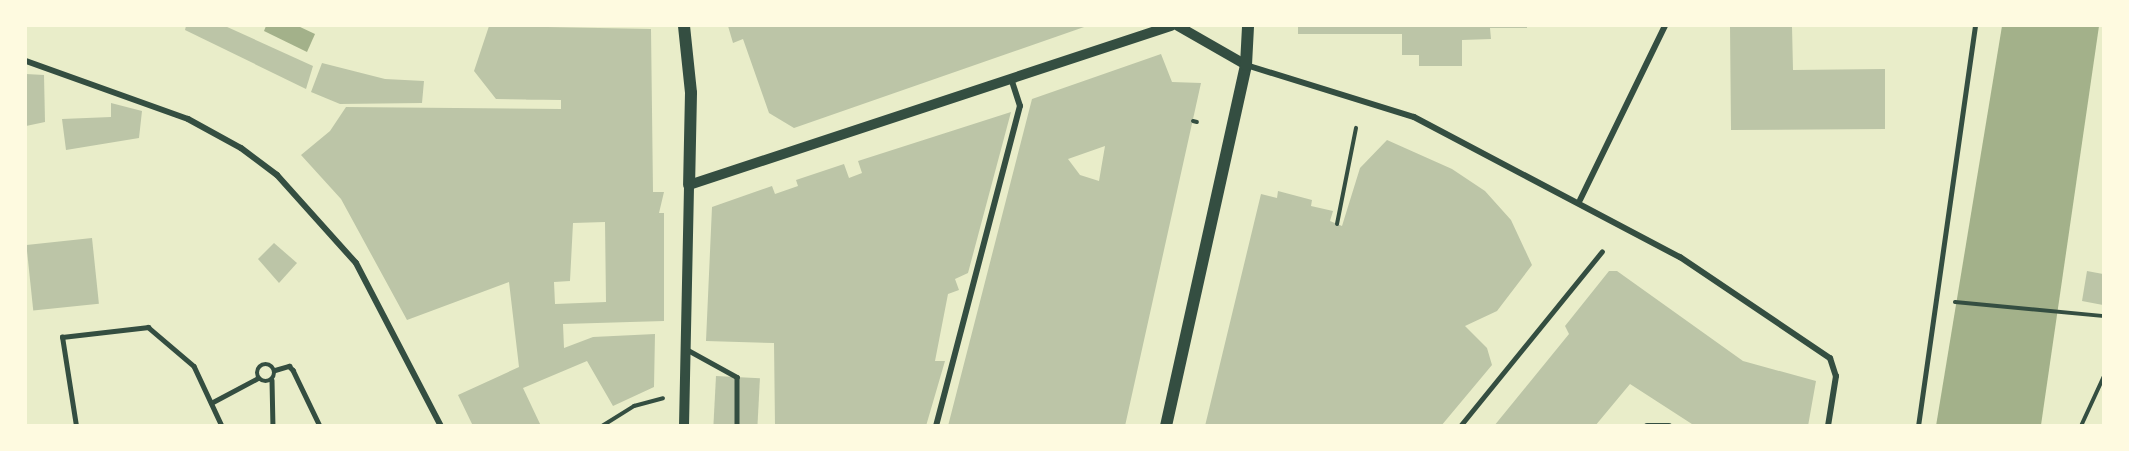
<!DOCTYPE html>
<html>
<head>
<meta charset="utf-8">
<style>
	body { margin:0 }
	#map { position:relative; width:2129px; height:451px; overflow:hidden; background:#e9edc9; font-family:Barlow,sans-serif }
	div>[style] { position:absolute }
	.water>* { inset:0; background:#a3b18a }
	.building>* { inset:0; background:#bcc5a7; transform-origin:0 0 }
	.path>* { height:4px; margin:-2px; padding:0 2px; transform-origin:2px; border-radius:2px; background:#344e41 }
	.service>* { height:4.5px; margin:-2.25px; padding:0 2.25px; transform-origin:2.25px; border-radius:2.25px; background:#344e41 }
	.service>.ring { margin:-2.25px; padding:0; box-sizing:content-box; background:none; border:4.5px solid #344e41; border-radius:50% }
	.pedestrian>* { height:5px; margin:-2.5px; padding:0 2.5px; transform-origin:2.5px; border-radius:2.5px; background:#344e41 }
	.minor>* { height:6px; margin:-3px; padding:0 3px; transform-origin:3px; border-radius:3px; background:#344e41 }
	.tertiary>* { height:10px; margin:-5px; padding:0 5px; transform-origin:5px; border-radius:5px; background:#344e41 }
	.secondary>* { height:12px; margin:-6px; padding:0 6px; transform-origin:6px; border-radius:6px; background:#344e41 }
	span { translate:-50% -50%; white-space:nowrap; text-align:center; line-height:1.15; -webkit-text-stroke:5px #fefae0; paint-order:stroke }
	.frame { position:absolute; inset:0; border:27px solid #fefae0; pointer-events:none }
</style>
</head>
<body>
<div id="map">
	<div class="water">
		<i style="clip-path:polygon(266px 26px,298px 26px,315px 34px,307px 52px,264px 31px)"></i>
		<i style="clip-path:polygon(2002px 26px,2099px 26px,2041px 425px,1936px 426px)"></i>
	</div>
	<div class="building">
		<i style="clip-path:polygon(186px 26px,225px 26px,313px 66px,306px 89px,185px 30px)"></i>
		<i style="clip-path:polygon(evenodd,489px 26px,651px 29px,653px 192px,664px 192px,659px 213px,664px 213px,664px 321px,563px 324px,564px 348px,593px 337px,655px 334px,654px 387px,613px 406px,587px 361px,523px 388px,541px 426px,473px 426px,458px 395px,519px 367px,509px 282px,407px 320px,341px 199px,301px 155px,330px 131px,346px 107px,561px 109px,561px 100px,496px 99px,474px 71px,489px 26px,605px 222px,606px 302px,555px 304px,554px 282px,570px 281px,573px 223px,605px 222px)"></i>
		<i style="clip-path:polygon(728px 26px,1087px 26px,794px 128px,769px 113px,743px 39px,733px 43px)"></i>
		<i style="clip-path:polygon(1298px 26px,1527px 26px,1527px 28px,1490px 28px,1491px 39px,1462px 40px,1462px 66px,1419px 66px,1419px 55px,1402px 55px,1402px 34px,1298px 34px)"></i>
		<i style="clip-path:polygon(1730px 26px,1792px 26px,1793px 70px,1885px 69px,1885px 129px,1731px 130px)"></i>
		<i style="clip-path:polygon(evenodd,1161px 54px,1172px 82px,1201px 83px,1125px 426px,948px 426px,1032px 99px,1161px 54px,1105px 146px,1099px 181px,1080px 175px,1068px 159px,1105px 146px)"></i>
		<i style="clip-path:polygon(322px 63px,385px 79px,424px 81px,422px 103px,340px 104px,311px 92px)"></i>
		<i style="clip-path:polygon(26px 74px,44px 75px,45px 122px,26px 126px)"></i>
		<i style="clip-path:polygon(111px 103px,142px 111px,139px 138px,66px 150px,62px 119px,111px 117px)"></i>
		<i style="clip-path:polygon(1011px 112px,968px 273px,955px 279px,959px 290px,948px 294px,935px 361px,945px 361px,926px 426px,775px 426px,774px 343px,706px 341px,712px 207px,772px 186px,775px 194px,798px 186px,796px 180px,844px 164px,849px 178px,862px 173px,858px 161px)"></i>
		<i style="clip-path:polygon(1387px 140px,1452px 169px,1485px 191px,1511px 220px,1532px 265px,1497px 311px,1465px 326px,1487px 348px,1492px 365px,1441px 426px,1205px 426px,1261px 194px,1277px 198px,1278px 191px,1312px 200px,1311px 206px,1333px 211px,1330px 221px,1342px 226px,1360px 168px)"></i>
		<i style="left:92px;top:238px;width:66px;height:66px;rotate:84deg"></i>
		<i style="clip-path:polygon(274px 243px,297px 263px,279px 283px,258px 259px)"></i>
		<i style="clip-path:polygon(1609px 271px,1617px 271px,1743px 361px,1816px 381px,1808px 426px,1695px 426px,1630px 384px,1595px 426px,1494px 426px,1569px 334px,1565px 326px)"></i>
		<i style="clip-path:polygon(2087px 271px,2103px 274px,2103px 305px,2082px 301px)"></i>
		<i style="left:716px;top:376px;width:44px;height:50px;rotate:3deg"></i>
	</div>
	<div class="path">
		<i style="left:1193px;top:121px;width:4px;rotate:14deg"></i>
		<i style="left:1337px;top:224px;width:98px;rotate:-78.8deg"></i>
		<i style="left:1955px;top:302px;width:150px;rotate:5.4deg"></i>
		<i style="left:602px;top:426px;width:38px;rotate:-32deg"></i>
		<i style="left:634px;top:406px;width:30px;rotate:-15deg"></i>
		<i style="left:2081px;top:426px;width:55px;rotate:-65.3deg"></i>
	</div>
	<div class="service">
		<i style="left:688px;top:350px;width:56px;rotate:28.9deg"></i>
		<i style="left:737px;top:377px;width:49px;rotate:90deg"></i>
		<i class="ring" style="left:257px;top:364px;width:13.5px;height:13.5px"></i>
		<i style="left:275px;top:370px;width:15px;rotate:-16deg"></i>
		<i style="left:289px;top:366px;width:6px;rotate:45deg"></i>
		<i style="left:293px;top:370px;width:62px;rotate:64.3deg"></i>
		<i style="left:272px;top:380px;width:46px;rotate:88.8deg"></i>
		<i style="left:211px;top:403px;width:53px;rotate:-28deg"></i>
		<i style="left:76px;top:426px;width:90px;rotate:-98.9deg"></i>
		<i style="left:62px;top:337px;width:87px;rotate:-6.6deg"></i>
		<i style="left:148px;top:327px;width:60px;rotate:40.3deg"></i>
		<i style="left:194px;top:366px;width:66px;rotate:65deg"></i>
	</div>
	<div class="pedestrian">
		<i style="left:1460px;top:426px;width:225px;rotate:-50.9deg"></i>
		<i style="left:1918px;top:426px;width:404px;rotate:-81.9deg"></i>
	</div>
	<div class="minor">
		<i style="left:26px;top:61px;width:172px;rotate:19.7deg"></i>
		<i style="left:188px;top:119px;width:60px;rotate:28.7deg"></i>
		<i style="left:241px;top:148px;width:45px;rotate:36.9deg"></i>
		<i style="left:277px;top:175px;width:118px;rotate:48.1deg"></i>
		<i style="left:356px;top:263px;width:184px;rotate:62.5deg"></i>
		<i style="left:1246px;top:65px;width:176px;rotate:17.2deg"></i>
		<i style="left:1414px;top:117px;width:301px;rotate:27.8deg"></i>
		<i style="left:1680px;top:257px;width:181px;rotate:34deg"></i>
		<i style="left:1830px;top:358px;width:19px;rotate:72deg"></i>
		<i style="left:1836px;top:376px;width:51px;rotate:99.1deg"></i>
		<i style="left:1580px;top:200px;width:194px;rotate:-64deg"></i>
		<i style="left:936px;top:426px;width:331px;rotate:-75.3deg"></i>
		<i style="left:1020px;top:106px;width:29px;rotate:-108deg"></i>
		<i style="left:1647px;top:426px;width:22px"></i>
	</div>
	<div class="tertiary">
		<i style="left:1178px;top:26px;width:78px;rotate:29.8deg"></i>
		<i style="left:684px;top:426px;width:241px;rotate:-88.8deg"></i>
		<i style="left:689px;top:185px;width:508px;rotate:-18.26deg"></i>
	</div>
	<div class="secondary">
		<i style="left:684px;top:26px;width:67px;rotate:84deg"></i>
		<i style="left:691px;top:93px;width:92px;rotate:91.2deg"></i>
		<i style="left:1166px;top:426px;width:370px;rotate:-77.5deg"></i>
		<i style="left:1246px;top:65px;width:39px;rotate:-87deg"></i>
	</div>
	<div class="frame"></div>
</div>
</body>
</html>
